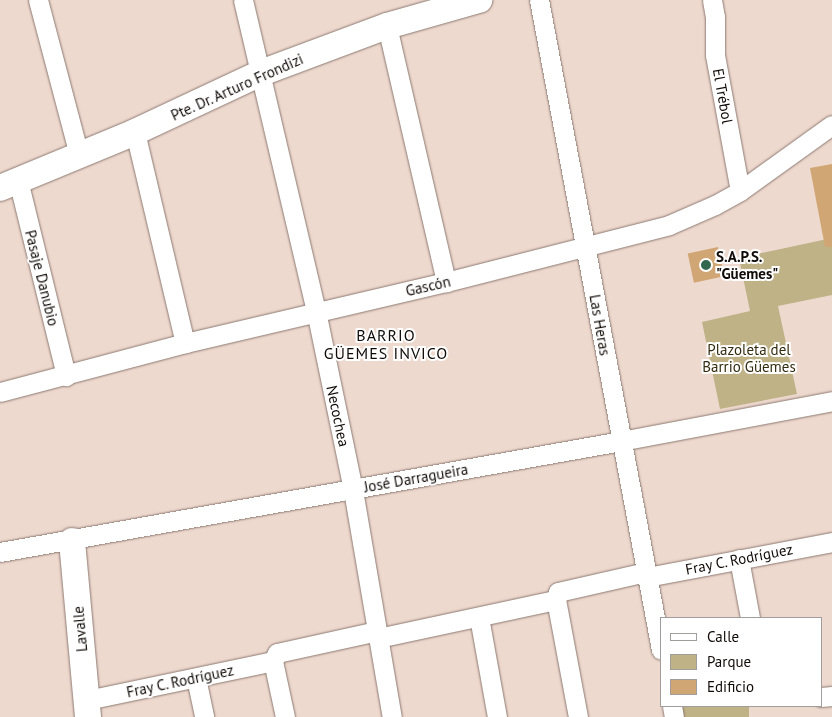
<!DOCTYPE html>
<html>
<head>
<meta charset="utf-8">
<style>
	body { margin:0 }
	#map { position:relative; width:832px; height:717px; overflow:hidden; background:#eed9cf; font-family:"PT Sans",sans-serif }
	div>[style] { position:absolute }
	.green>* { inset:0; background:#bfb287; transform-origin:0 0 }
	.building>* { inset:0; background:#d1a675; transform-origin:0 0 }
	.roads { filter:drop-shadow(0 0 1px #8c7970) drop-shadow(0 0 1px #8c7970) }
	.street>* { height:19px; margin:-9.5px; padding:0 9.5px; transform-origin:9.5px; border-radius:9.5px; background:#fff }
	.secondary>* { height:26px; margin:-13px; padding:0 13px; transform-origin:13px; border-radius:13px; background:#fff }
	.dots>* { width:14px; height:14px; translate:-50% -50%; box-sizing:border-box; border:2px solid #fff; border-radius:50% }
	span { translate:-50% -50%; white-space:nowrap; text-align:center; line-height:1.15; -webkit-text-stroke:4px #fff; paint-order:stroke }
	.street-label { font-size:15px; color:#110b08 }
	.poi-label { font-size:15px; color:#110b08; font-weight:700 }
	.left { translate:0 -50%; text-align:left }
	.park-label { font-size:15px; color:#342b0f }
	.neighbourhood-label { font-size:16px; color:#110b08; letter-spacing:1px }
	.legend { position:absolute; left:660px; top:617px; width:162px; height:90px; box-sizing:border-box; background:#fff; border:1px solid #a09d9c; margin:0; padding:6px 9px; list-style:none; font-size:15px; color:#110b08 }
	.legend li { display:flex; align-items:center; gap:10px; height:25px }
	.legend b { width:25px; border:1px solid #a09d9c }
</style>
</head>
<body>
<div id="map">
	<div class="green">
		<i style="clip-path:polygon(832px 238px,832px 295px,778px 306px,797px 394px,720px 409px,702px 322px,750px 311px,739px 258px)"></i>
		<i style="left:679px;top:706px;width:70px;height:11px"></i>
	</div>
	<div class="building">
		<i style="clip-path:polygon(832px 164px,832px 247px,825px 247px,810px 168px)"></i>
		<i style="left:718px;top:247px;width:30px;height:31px;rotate:78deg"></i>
	</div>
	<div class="roads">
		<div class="street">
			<i style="left:38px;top:0;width:160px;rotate:75.2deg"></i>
			<i style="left:243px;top:0;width:319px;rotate:76.8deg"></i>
			<i style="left:316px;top:311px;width:183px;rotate:78.3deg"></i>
			<i style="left:353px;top:490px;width:230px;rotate:80.3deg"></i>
			<i style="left:539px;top:0;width:661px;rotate:79.37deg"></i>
			<i style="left:712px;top:0;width:17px;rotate:80deg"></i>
			<i style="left:715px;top:17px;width:38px;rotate:90deg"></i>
			<i style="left:715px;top:55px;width:138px;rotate:79.6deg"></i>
			<i style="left:387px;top:26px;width:263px;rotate:77deg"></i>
			<i style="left:135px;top:132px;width:217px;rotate:76.7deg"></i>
			<i style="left:18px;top:180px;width:202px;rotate:76.2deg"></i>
			<i style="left:0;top:392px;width:191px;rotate:-14.8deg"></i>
			<i style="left:185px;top:343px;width:268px;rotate:-13.2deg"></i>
			<i style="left:446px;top:282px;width:230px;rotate:-14.3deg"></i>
			<i style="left:669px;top:225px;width:50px;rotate:-23.5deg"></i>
			<i style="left:715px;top:205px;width:29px;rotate:-29deg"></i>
			<i style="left:740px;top:191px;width:113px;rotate:-35.7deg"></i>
			<i style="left:0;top:552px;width:631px;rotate:-10.13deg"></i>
			<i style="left:621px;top:441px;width:215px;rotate:-10.7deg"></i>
			<i style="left:739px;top:559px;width:60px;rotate:79.4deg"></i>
			<i style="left:647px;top:577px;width:188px;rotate:-10.7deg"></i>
			<i style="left:479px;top:617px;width:102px;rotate:79.8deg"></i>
			<i style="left:378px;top:638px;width:182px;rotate:-12.1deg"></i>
			<i style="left:196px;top:678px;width:40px;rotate:78deg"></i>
			<i style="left:821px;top:697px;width:11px;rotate:-5deg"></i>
			<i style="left:87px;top:700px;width:190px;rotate:-11.8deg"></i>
			<i style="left:672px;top:706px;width:11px;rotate:80deg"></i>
			<i style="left:285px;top:717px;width:57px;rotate:-102.1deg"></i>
			<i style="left:273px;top:661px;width:9px;rotate:-63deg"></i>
			<i style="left:277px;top:653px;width:102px;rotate:-12.4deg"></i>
			<i style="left:578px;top:717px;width:119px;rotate:-100.6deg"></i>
			<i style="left:556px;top:600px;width:8px;rotate:-76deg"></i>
			<i style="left:558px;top:592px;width:90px;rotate:-12.8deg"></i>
		</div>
		<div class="secondary">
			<i style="left:0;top:188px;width:146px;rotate:-22.5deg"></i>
			<i style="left:135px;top:132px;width:139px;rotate:-25.1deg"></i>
			<i style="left:261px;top:73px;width:134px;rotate:-20.5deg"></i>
			<i style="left:387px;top:26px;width:96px;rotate:-15.8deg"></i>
			<i style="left:72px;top:541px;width:177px;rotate:84.8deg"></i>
		</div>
	</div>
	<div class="dots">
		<i style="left:706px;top:265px;background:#31684e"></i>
	</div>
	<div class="street-label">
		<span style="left:237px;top:87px;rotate:-24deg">Pte. Dr. Arturo Frondizi</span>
		<span style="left:723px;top:96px;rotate:80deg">El Trébol</span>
		<span style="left:42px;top:278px;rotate:76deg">Pasaje Danubio</span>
		<span style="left:428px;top:286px;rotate:-13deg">Gascón</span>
		<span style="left:600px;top:325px;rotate:80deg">Las Heras</span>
		<span style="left:338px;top:416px;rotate:78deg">Necochea</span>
		<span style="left:416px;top:478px;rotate:-10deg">José Darragueira</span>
		<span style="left:739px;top:559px;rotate:-11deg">Fray C. Rodríguez</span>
		<span style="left:80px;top:629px;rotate:-95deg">Lavalle</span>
		<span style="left:180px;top:681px;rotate:-12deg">Fray C. Rodríguez</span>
	</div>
	<div class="poi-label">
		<span class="left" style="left:716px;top:265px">S.A.P.S.<br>"Güemes"</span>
	</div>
	<div class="park-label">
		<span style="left:749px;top:358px">Plazoleta del<br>Barrio Güemes</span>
	</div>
	<div class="neighbourhood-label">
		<span style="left:386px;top:344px">BARRIO<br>GÜEMES INVICO</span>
	</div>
	<ul class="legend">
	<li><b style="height:6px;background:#fff"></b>Calle</li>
	<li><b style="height:14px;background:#bfb287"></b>Parque</li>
	<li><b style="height:14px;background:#d1a675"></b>Edificio</li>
	</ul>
</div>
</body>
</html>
